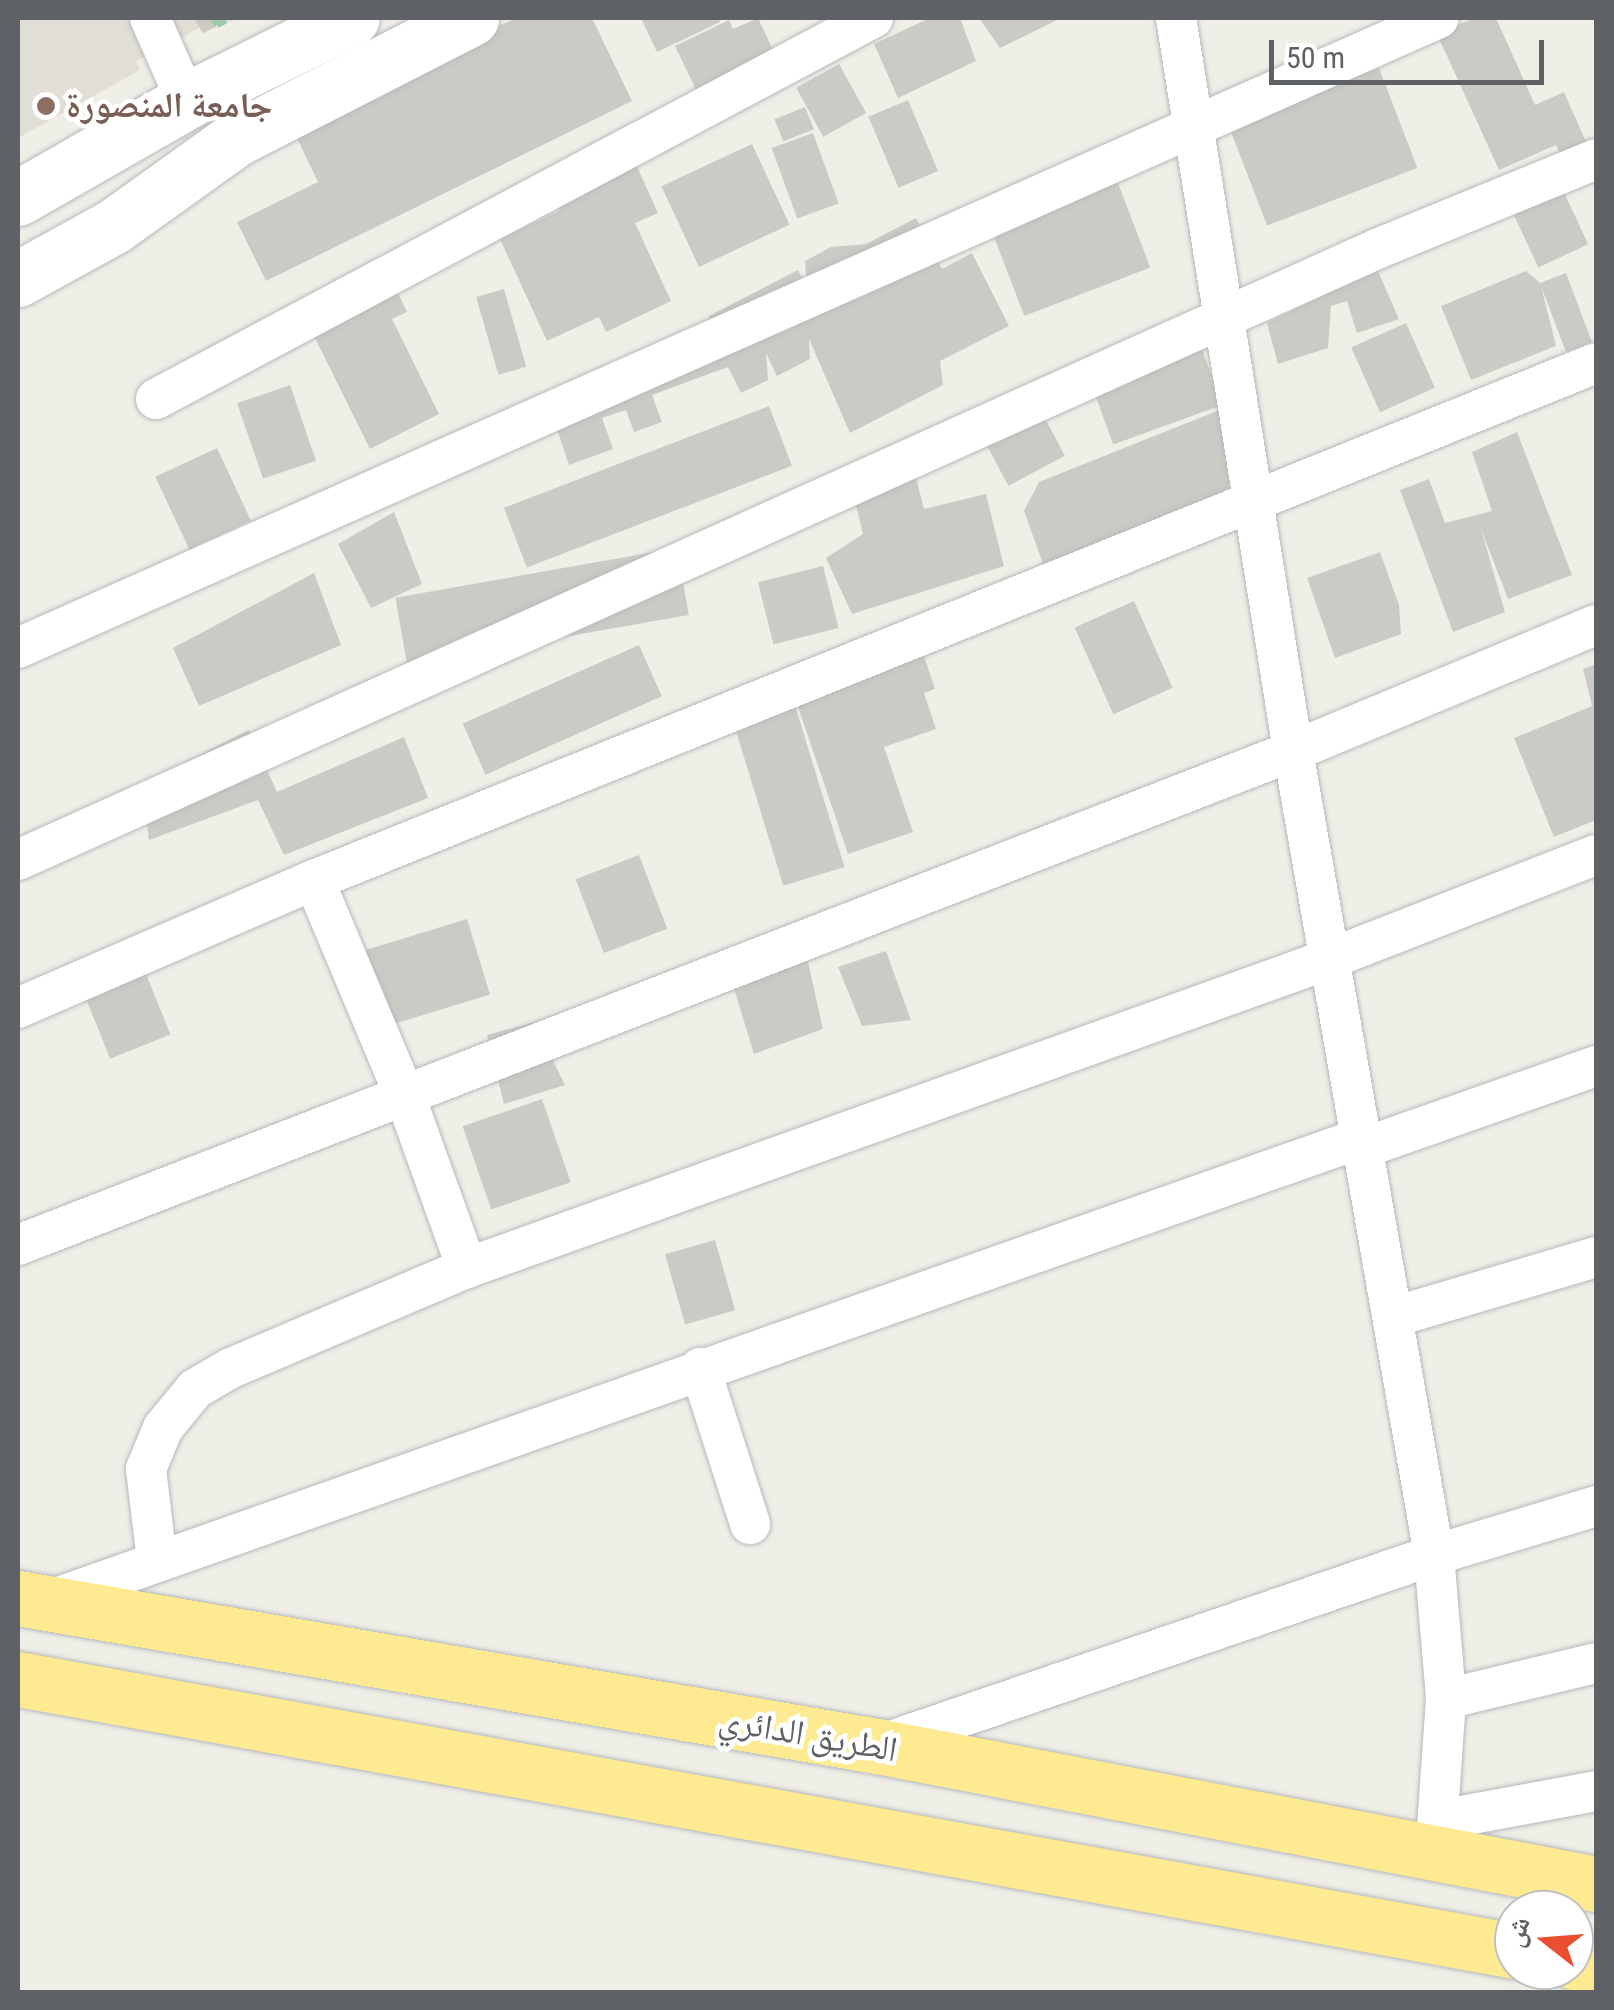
<!DOCTYPE html>
<html>
<head>
<meta charset="utf-8">
<style>
	body { margin:0 }
	#map { position:relative; width:1614px; height:2010px; overflow:hidden; background:#f0efe7; font-family:"Roboto Condensed","Noto Naskh Arabic",sans-serif }
	div>[style] { position:absolute }
	.education>* { inset:0; background:#e1ded5 }
	.building>* { inset:0; background:#cccac4; transform-origin:0 0 }
	.path>* { height:6px; margin-top:-3px; transform-origin:0; background:repeating-linear-gradient(90deg,#9dc9ad 0 10px,transparent 0 15px) }
	.roads { filter:drop-shadow(0 0 2px #b7b9bd) drop-shadow(0 0 2px #b7b9bd) }
	.street>* { height:40px; margin:-20px; padding:0 20px; transform-origin:20px; border-radius:20px; background:#fff }
	.secondary>* { height:55px; margin:-27.5px; padding:0 27.5px; transform-origin:27.5px; border-radius:27.5px; background:#fff }
	.highway>* { height:55px; margin:-27.5px; padding:0 27.5px; transform-origin:27.5px; border-radius:27.5px; background:#feea91 }
	.dots>* { width:28px; height:28px; translate:-50% -50%; box-sizing:border-box; border:5px solid #fff; border-radius:50% }
	span { translate:-50% -50%; white-space:nowrap; text-align:center; line-height:1.15; -webkit-text-stroke:9px #fff; paint-order:stroke }
	.education-label { font-size:35px; color:#785e54; font-weight:700 }
	.left { translate:0 -50%; text-align:left }
	.street-label { font-size:35px; color:#5e6267 }
	.frame { position:absolute; inset:0; border:20px solid #5e6267; pointer-events:none }
	.north { position:absolute; left:1494px; top:1890px; width:100px; height:100px; box-sizing:border-box; background:#fff; border:2px solid #bfc0c2; border-radius:50%; rotate:287deg; font-size:28px; font-weight:700; line-height:40px; text-align:center; color:#5e6267 }
	.north::after { content:''; display:block; margin:auto; width:35px; height:45px; background:#eb4f33; clip-path:polygon(50% 0,100% 100%,50% 72%,0 100%) }
	.scale { position:absolute; left:1269px; top:40px; width:275px; height:45px; box-sizing:border-box; border:5px solid #5e6267; border-top:0; padding-left:12px; font-size:30px; line-height:35px; white-space:nowrap; color:#5e6267; -webkit-text-stroke:8px #fff; paint-order:stroke }
</style>
</head>
<body>
<div id="map">
	<div class="education">
		<i style="clip-path:polygon(18px 18px,239px 18px,203px 33px,199px 28px,136px 61px,140px 70px,18px 138px)"></i>
	</div>
	<div class="building">
		<i style="clip-path:polygon(194px 18px,211px 18px,216px 26px,203px 33px)"></i>
		<i style="clip-path:polygon(517px 18px,592px 18px,632px 101px,266px 281px,237px 222px,318px 182px,286px 115px)"></i>
		<i style="clip-path:polygon(641px 18px,718px 18px,720px 22px,657px 52px)"></i>
		<i style="clip-path:polygon(758px 18px,778px 61px,700px 98px,675px 46px,729px 20px,733px 29px)"></i>
		<i style="clip-path:polygon(930px 18px,960px 18px,976px 61px,898px 98px,874px 44px)"></i>
		<i style="clip-path:polygon(979px 18px,1061px 18px,1000px 48px)"></i>
		<i style="clip-path:polygon(1474px 18px,1496px 18px,1535px 105px,1564px 92px,1586px 142px,1560px 154px,1556px 145px,1499px 170px,1437px 34px)"></i>
		<i style="left:839px;top:64px;width:56px;height:49px;rotate:61deg"></i>
		<i style="left:1379px;top:68px;width:107px;height:161px;rotate:69deg"></i>
		<i style="left:908px;top:100px;width:77px;height:43px;rotate:67deg"></i>
		<i style="left:805px;top:107px;width:24px;height:33px;rotate:68deg"></i>
		<i style="left:813px;top:133px;width:75px;height:44px;rotate:70deg"></i>
		<i style="left:752px;top:144px;width:89px;height:100px;rotate:65deg"></i>
		<i style="clip-path:polygon(635px 162px,658px 213px,635px 223px,671px 301px,606px 332px,599px 317px,547px 341px,500px 239px,559px 211px,554px 200px)"></i>
		<i style="left:1116px;top:178px;width:96px;height:135px;rotate:69deg"></i>
		<i style="left:1562px;top:188px;width:62px;height:55px;rotate:65deg"></i>
		<i style="clip-path:polygon(916px 218px,942px 269px,972px 253px,1009px 326px,940px 361px,943px 385px,850px 433px,809px 339px,810px 359px,777px 376px,766px 353px,768px 380px,741px 393px,728px 367px,652px 395px,662px 422px,634px 432px,626px 410px,602px 418px,613px 449px,569px 465px,547px 401px,597px 383px,593px 371px,710px 335px,709px 316px,798px 270px,807px 289px,805px 261px,831px 247px,866px 244px)"></i>
		<i style="clip-path:polygon(1377px 269px,1399px 319px,1357px 333px,1347px 301px,1331px 306px,1328px 348px,1278px 364px,1267px 323px)"></i>
		<i style="clip-path:polygon(1526px 271px,1540px 283px,1566px 273px,1592px 342px,1566px 352px,1541px 286px,1556px 346px,1471px 380px,1441px 306px)"></i>
		<i style="left:504px;top:289px;width:81px;height:29px;rotate:74deg"></i>
		<i style="clip-path:polygon(397px 291px,407px 312px,392px 319px,439px 414px,370px 449px,313px 334px)"></i>
		<i style="left:1406px;top:323px;width:71px;height:60px;rotate:66deg"></i>
		<i style="left:1199px;top:341px;width:68px;height:116px;rotate:70deg"></i>
		<i style="left:290px;top:385px;width:80px;height:56px;rotate:71deg"></i>
		<i style="left:1032px;top:394px;width:70px;height:64px;rotate:62deg"></i>
		<i style="left:769px;top:406px;width:64px;height:284px;rotate:69deg"></i>
		<i style="clip-path:polygon(1222px 409px,1232px 479px,1210px 530px,1051px 586px,1024px 511px,1039px 482px)"></i>
		<i style="clip-path:polygon(1517px 432px,1572px 575px,1508px 599px,1481px 529px,1505px 612px,1453px 632px,1400px 490px,1429px 479px,1445px 523px,1492px 511px,1472px 452px)"></i>
		<i style="left:217px;top:448px;width:80px;height:68px;rotate:65deg"></i>
		<i style="clip-path:polygon(911px 458px,924px 509px,986px 494px,1004px 566px,852px 614px,826px 558px,863px 534px,848px 474px)"></i>
		<i style="clip-path:polygon(394px 512px,422px 584px,371px 608px,338px 544px)"></i>
		<i style="left:677px;top:548px;width:68px;height:286px;rotate:80deg"></i>
		<i style="clip-path:polygon(1380px 552px,1399px 605px,1401px 634px,1335px 658px,1307px 578px)"></i>
		<i style="left:823px;top:566px;width:64px;height:67px;rotate:76deg"></i>
		<i style="clip-path:polygon(314px 573px,341px 645px,199px 706px,173px 648px)"></i>
		<i style="left:1134px;top:601px;width:95px;height:65px;rotate:66deg"></i>
		<i style="clip-path:polygon(917px 635px,935px 689px,924px 693px,936px 729px,884px 747px,913px 832px,848px 854px,791px 686px)"></i>
		<i style="left:639px;top:645px;width:56px;height:193px;rotate:66deg"></i>
		<i style="clip-path:polygon(1596px 664px,1596px 820px,1554px 837px,1514px 738px,1592px 706px,1583px 669px)"></i>
		<i style="left:791px;top:692px;width:183px;height:64px;rotate:73deg"></i>
		<i style="clip-path:polygon(249px 730px,277px 792px,404px 737px,428px 798px,284px 855px,258px 800px,149px 840px,142px 784px)"></i>
		<i style="left:639px;top:855px;width:79px;height:68px;rotate:69deg"></i>
		<i style="left:467px;top:919px;width:79px;height:116px;rotate:73deg"></i>
		<i style="clip-path:polygon(886px 951px,911px 1020px,862px 1026px,838px 967px)"></i>
		<i style="clip-path:polygon(806px 953px,823px 1029px,754px 1054px,732px 982px)"></i>
		<i style="left:142px;top:964px;width:76px;height:65px;rotate:68deg"></i>
		<i style="clip-path:polygon(534px 1022px,565px 1085px,504px 1104px,487px 1035px)"></i>
		<i style="left:542px;top:1099px;width:88px;height:84px;rotate:71deg"></i>
		<i style="left:715px;top:1240px;width:73px;height:52px;rotate:74deg"></i>
	</div>
	<div class="path">
		<i style="left:213px;top:18px;width:8px;rotate:60deg"></i>
		<i style="left:217px;top:25px;width:16px;rotate:-27deg"></i>
	</div>
	<div class="roads">
		<div class="street">
			<i style="left:150px;top:18px;width:92px;rotate:66.2deg"></i>
			<i style="left:1176px;top:18px;width:742px;rotate:80.93deg"></i>
			<i style="left:1293px;top:751px;width:816px;rotate:80.05deg"></i>
			<i style="left:1434px;top:1555px;width:144px;rotate:85.2deg"></i>
			<i style="left:1446px;top:1699px;width:156px;rotate:94deg"></i>
			<i style="left:156px;top:399px;width:812px;rotate:-27.99deg"></i>
			<i style="left:18px;top:648px;width:1554px;rotate:-23.91deg"></i>
			<i style="left:18px;top:860px;width:1490px;rotate:-24.21deg"></i>
			<i style="left:1377px;top:249px;width:237px;rotate:-22.3deg"></i>
			<i style="left:314px;top:880px;width:234px;rotate:67.2deg"></i>
			<i style="left:405px;top:1096px;width:183px;rotate:70.2deg"></i>
			<i style="left:18px;top:1008px;width:322px;rotate:-23.4deg"></i>
			<i style="left:314px;top:880px;width:1382px;rotate:-21.96deg"></i>
			<i style="left:1366px;top:1147px;width:244px;rotate:-19.4deg"></i>
			<i style="left:18px;top:1245px;width:1367px;rotate:-21.18deg"></i>
			<i style="left:1293px;top:751px;width:328px;rotate:-22.6deg"></i>
			<i style="left:1397px;top:1316px;width:208px;rotate:-16.5deg"></i>
			<i style="left:700px;top:1368px;width:164px;rotate:72.2deg"></i>
			<i style="left:157px;top:1561px;width:93px;rotate:-96.8deg"></i>
			<i style="left:146px;top:1469px;width:44px;rotate:-67.5deg"></i>
			<i style="left:163px;top:1428px;width:50px;rotate:-50.6deg"></i>
			<i style="left:195px;top:1389px;width:42px;rotate:-30.3deg"></i>
			<i style="left:231px;top:1368px;width:256px;rotate:-23deg"></i>
			<i style="left:467px;top:1268px;width:916px;rotate:-19.72deg"></i>
			<i style="left:1329px;top:959px;width:287px;rotate:-21.3deg"></i>
			<i style="left:47px;top:1601px;width:1393px;rotate:-19.41deg"></i>
			<i style="left:1446px;top:1699px;width:154px;rotate:-13.5deg"></i>
			<i style="left:879px;top:1745px;width:587px;rotate:-18.9deg"></i>
			<i style="left:1434px;top:1555px;width:169px;rotate:-16.8deg"></i>
			<i style="left:1440px;top:1820px;width:159px;rotate:-10.5deg"></i>
		</div>
		<div class="secondary">
			<i style="left:18px;top:198px;width:213px;rotate:-29.8deg"></i>
			<i style="left:203px;top:92px;width:166px;rotate:-26.4deg"></i>
			<i style="left:18px;top:279px;width:110px;rotate:-28.9deg"></i>
			<i style="left:114px;top:226px;width:151px;rotate:-35.6deg"></i>
			<i style="left:237px;top:138px;width:263px;rotate:-27.1deg"></i>
		</div>
		<div class="highway">
			<i style="left:18px;top:1598px;width:872px;rotate:9.78deg"></i>
			<i style="left:877px;top:1746px;width:732px;rotate:10.86deg"></i>
			<i style="left:18px;top:1679px;width:1521px;rotate:10.3deg"></i>
			<i style="left:1574px;top:1962px;width:22px;rotate:10deg"></i>
		</div>
	</div>
	<div class="dots">
		<i style="left:46px;top:106px;background:#8d6e63"></i>
	</div>
	<div class="education-label">
		<span class="left" style="left:66px;top:106px">جامعة المنصورة</span>
	</div>
	<div class="street-label">
		<span style="left:808px;top:1735px;rotate:10deg">الطريق الدائري</span>
	</div>
	<div class="frame"></div>
	<div class="north">ش</div>
	<div class="scale">50 m</div>
</div>
</body>
</html>
